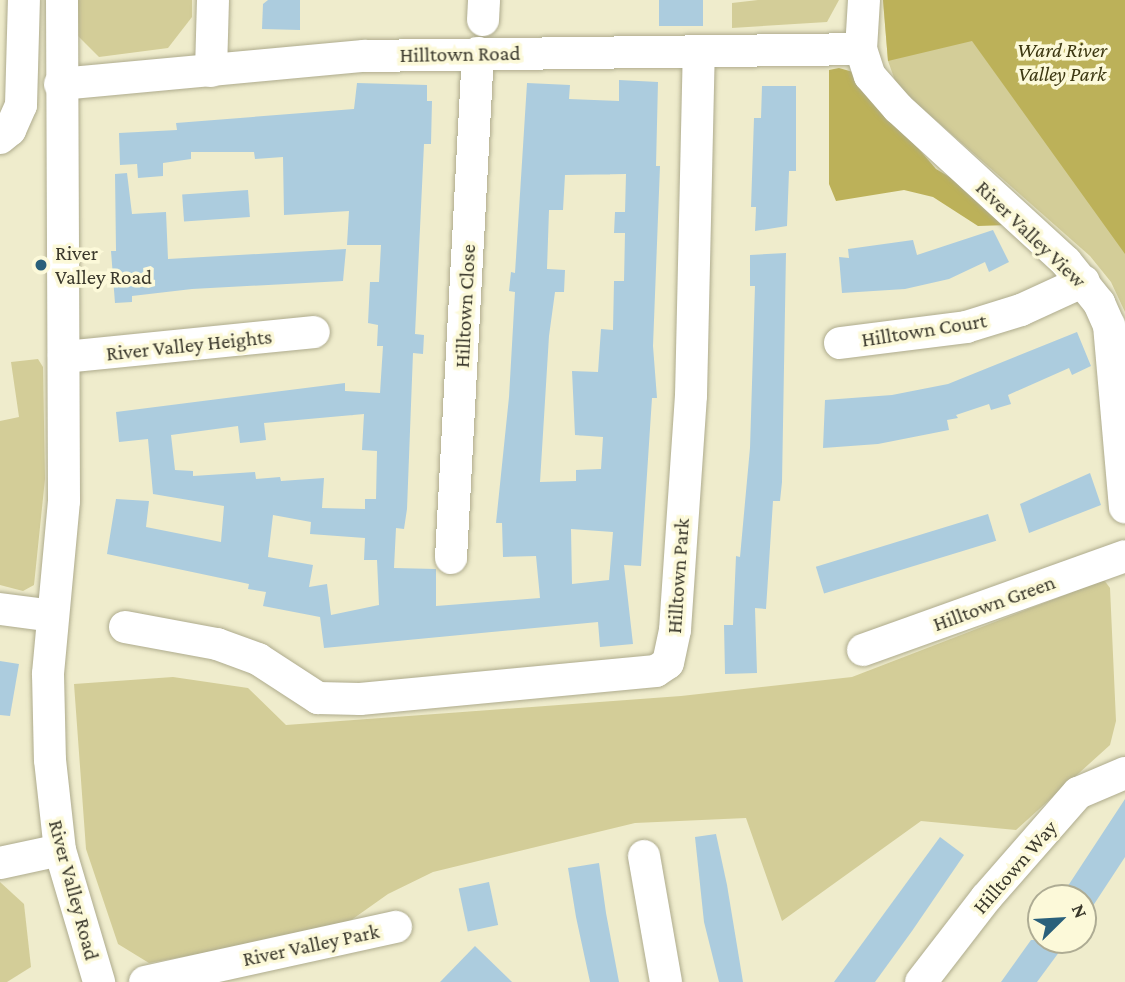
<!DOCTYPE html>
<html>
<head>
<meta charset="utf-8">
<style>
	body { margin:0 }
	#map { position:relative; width:1125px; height:982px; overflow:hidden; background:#efeccc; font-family:"Crimson Pro",serif }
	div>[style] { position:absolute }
	.green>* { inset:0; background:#d3cd98 }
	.forest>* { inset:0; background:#bcb159 }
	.building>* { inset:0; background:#acccde; transform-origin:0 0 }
	.roads { filter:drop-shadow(0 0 2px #aeab8d) drop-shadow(0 0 2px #aeab8d) }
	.minor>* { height:32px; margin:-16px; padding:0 16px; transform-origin:16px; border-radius:16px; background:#fff }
	.dots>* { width:19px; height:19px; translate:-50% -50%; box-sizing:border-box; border:4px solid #fcf9d9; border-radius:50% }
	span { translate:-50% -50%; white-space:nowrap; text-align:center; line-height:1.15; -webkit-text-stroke:7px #fcf9d9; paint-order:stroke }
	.park-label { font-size:21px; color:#3c3711; font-style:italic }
	.street-label { font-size:21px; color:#3a382c }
	.poi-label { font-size:21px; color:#3a382c }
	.left { translate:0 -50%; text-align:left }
	.north { position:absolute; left:1027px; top:884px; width:70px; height:70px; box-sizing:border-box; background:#fcf9d9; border:2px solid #aeac94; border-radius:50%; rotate:66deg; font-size:19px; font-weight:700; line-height:28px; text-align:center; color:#3a382c }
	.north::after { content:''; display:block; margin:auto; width:24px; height:32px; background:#2a607b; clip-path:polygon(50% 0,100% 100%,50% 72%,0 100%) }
</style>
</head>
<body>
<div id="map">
	<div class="green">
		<i style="clip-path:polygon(77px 0,192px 0,192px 17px,168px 48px,99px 57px,77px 35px)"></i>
		<i style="clip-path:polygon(758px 0,839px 0,827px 22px,732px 28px,732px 3px)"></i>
		<i style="clip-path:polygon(883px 0,1125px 0,1125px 312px,1111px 282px,1090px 256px,897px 86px,888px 61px)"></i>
		<i style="clip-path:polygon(38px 359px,43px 367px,45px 479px,34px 585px,23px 591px,0 585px,0 421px,19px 417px,11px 362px)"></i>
		<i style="clip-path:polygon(1104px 580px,1110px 588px,1116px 721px,1110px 745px,1016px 830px,921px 821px,782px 921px,746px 818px,635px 823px,433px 872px,388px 894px,340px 928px,149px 963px,118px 944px,86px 849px,74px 684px,173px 677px,248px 688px,286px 725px,681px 696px,852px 677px)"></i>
		<i style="clip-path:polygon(0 882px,24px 904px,31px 967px,7px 982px,0 982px)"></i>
	</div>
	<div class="forest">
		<i style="clip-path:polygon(883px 0,1125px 0,1125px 254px,972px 41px,888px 61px)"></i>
		<i style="clip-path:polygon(839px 68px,853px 72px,936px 169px,970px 189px,1008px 225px,978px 226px,933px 197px,904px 190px,836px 201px,829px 184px,829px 70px)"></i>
	</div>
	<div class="building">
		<i style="clip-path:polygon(268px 0,300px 0,300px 30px,262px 29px,263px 4px)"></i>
		<i style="left:659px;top:0;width:44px;height:26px"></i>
		<i style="clip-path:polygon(evenodd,619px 80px,658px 82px,656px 166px,660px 166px,653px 346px,657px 398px,652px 398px,641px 566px,624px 565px,633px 644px,600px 647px,598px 622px,324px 648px,320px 617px,263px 606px,266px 592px,248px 589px,249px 584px,107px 554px,116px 499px,149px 501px,146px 527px,221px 542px,224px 506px,153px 494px,148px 439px,119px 442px,116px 412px,345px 383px,345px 391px,380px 393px,383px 346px,377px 346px,378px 325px,368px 323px,370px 282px,379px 282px,381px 245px,347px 245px,349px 211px,284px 215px,283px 157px,255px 159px,254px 152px,191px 152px,191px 159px,163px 163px,163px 176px,138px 178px,137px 164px,120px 165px,119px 133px,177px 130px,176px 123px,354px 109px,357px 83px,427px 85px,427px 101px,432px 101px,431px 144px,424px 144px,415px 334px,424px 335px,423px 354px,413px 353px,407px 509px,404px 529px,396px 528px,394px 568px,436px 569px,436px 606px,540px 598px,536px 556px,503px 557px,502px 523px,496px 523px,509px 397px,515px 292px,509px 291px,511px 272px,515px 273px,527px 83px,570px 85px,569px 99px,619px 101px,619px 80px,626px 174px,625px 212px,615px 212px,614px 233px,625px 233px,624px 281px,614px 281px,613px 330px,601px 329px,598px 372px,572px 371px,575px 435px,603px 437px,601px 469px,576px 470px,576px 481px,540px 482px,549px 336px,555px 292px,564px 292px,565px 270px,547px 269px,549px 210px,563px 210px,565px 175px,626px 174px,619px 80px,364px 414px,362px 450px,377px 451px,376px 499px,365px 499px,365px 509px,322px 508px,324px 478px,281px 481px,280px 477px,256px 479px,255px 472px,193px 476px,193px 471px,175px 470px,171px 435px,238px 426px,240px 443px,266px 440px,264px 423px,364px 414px,619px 80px,273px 515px,311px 522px,310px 534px,365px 538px,364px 560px,377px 560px,379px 605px,331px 615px,327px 584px,309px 587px,313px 565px,268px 557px,273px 515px,619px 80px,571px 529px,613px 532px,609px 580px,572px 584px,571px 529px)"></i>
		<i style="clip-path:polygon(762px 86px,796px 86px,796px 171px,789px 171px,787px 226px,755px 231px,756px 207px,751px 207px,754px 118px,761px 118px)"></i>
		<i style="clip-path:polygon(127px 173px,132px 214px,166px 212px,168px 259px,346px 249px,343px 281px,192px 289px,132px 296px,132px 302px,115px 303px,111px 251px,116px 251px,115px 174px)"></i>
		<i style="left:248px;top:190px;width:27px;height:66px;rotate:86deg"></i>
		<i style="clip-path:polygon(993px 230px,1009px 262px,989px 272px,985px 262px,949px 279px,905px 289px,842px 293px,839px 257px,849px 258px,848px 249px,913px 240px,917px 255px)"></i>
		<i style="clip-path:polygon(786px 253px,782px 482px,780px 501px,773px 501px,766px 609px,755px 608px,757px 673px,725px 674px,724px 625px,733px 625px,736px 556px,740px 557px,750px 448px,755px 286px,750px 286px,750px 255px)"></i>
		<i style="clip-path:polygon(1077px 332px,1091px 366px,1072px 375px,1069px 368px,1008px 395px,1011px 404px,991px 410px,989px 404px,956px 415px,958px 418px,947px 420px,949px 430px,878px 444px,823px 448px,825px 400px,892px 395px,948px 384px)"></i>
		<i style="clip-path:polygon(1090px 473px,1101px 505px,1029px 533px,1020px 504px)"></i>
		<i style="left:988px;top:514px;width:28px;height:180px;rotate:73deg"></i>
		<i style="clip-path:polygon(0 661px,19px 664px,10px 716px,0 715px)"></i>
		<i style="clip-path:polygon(1125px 799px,1125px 857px,1083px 921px,1083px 898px,1060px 898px)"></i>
		<i style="clip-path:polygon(716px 834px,727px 885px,743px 982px,719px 982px,704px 922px,695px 837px)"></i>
		<i style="clip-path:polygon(940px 837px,964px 855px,912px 931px,875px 982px,834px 982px)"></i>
		<i style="clip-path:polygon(599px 863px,606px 913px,619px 982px,590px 982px,576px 917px,568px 868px)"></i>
		<i style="left:489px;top:882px;width:44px;height:31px;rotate:78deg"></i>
		<i style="clip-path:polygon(1031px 940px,1068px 940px,1037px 982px,1001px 982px)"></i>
		<i style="clip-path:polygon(475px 946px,512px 982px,440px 982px)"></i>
	</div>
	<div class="roads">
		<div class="minor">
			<i style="left:62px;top:0;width:501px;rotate:89.77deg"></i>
			<i style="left:64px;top:501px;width:174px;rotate:95.3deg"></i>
			<i style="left:48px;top:674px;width:86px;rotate:88.7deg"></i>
			<i style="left:50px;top:760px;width:91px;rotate:83.7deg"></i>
			<i style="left:60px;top:850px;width:138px;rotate:73.5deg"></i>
			<i style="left:864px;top:0;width:49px;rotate:93.5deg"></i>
			<i style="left:861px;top:49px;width:28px;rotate:72deg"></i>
			<i style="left:870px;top:76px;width:43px;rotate:48.8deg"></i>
			<i style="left:898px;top:108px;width:228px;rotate:42.5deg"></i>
			<i style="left:1066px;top:262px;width:53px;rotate:51.2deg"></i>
			<i style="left:1099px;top:303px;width:24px;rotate:66deg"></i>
			<i style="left:1109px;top:325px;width:183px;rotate:85deg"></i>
			<i style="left:483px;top:20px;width:20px;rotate:-87deg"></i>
			<i style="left:211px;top:71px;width:71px;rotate:-88.4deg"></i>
			<i style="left:60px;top:84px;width:305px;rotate:-5.3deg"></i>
			<i style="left:364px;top:56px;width:497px;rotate:-0.8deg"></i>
			<i style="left:0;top:138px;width:13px;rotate:-39deg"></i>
			<i style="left:10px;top:130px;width:27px;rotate:-66deg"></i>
			<i style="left:21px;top:105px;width:105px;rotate:-88.4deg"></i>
			<i style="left:840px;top:343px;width:127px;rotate:-7.2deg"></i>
			<i style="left:966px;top:327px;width:58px;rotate:-17.2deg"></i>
			<i style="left:1021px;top:310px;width:69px;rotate:-24.7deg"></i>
			<i style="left:64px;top:357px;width:251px;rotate:-5.7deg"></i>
			<i style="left:451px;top:558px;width:506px;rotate:-86.94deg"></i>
			<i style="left:0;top:609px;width:53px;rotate:7.5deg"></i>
			<i style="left:125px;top:627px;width:94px;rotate:10.5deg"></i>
			<i style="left:217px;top:644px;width:44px;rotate:20.1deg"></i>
			<i style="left:258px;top:659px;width:72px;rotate:33deg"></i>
			<i style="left:318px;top:698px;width:42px;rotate:1.4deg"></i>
			<i style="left:360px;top:699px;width:297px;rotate:-5.4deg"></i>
			<i style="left:656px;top:671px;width:14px;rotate:-34deg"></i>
			<i style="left:668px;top:663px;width:34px;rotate:-78deg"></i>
			<i style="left:675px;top:630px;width:235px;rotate:-86.1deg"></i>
			<i style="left:691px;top:396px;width:344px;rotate:-88.7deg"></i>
			<i style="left:863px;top:650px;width:278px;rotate:-19.7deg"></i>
			<i style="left:644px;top:856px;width:128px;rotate:80.1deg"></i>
			<i style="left:0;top:863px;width:61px;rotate:-12.2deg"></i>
			<i style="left:145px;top:982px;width:257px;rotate:-12.4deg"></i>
			<i style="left:921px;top:982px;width:106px;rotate:-52.3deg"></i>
			<i style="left:986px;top:898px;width:140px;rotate:-48.8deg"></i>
			<i style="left:1078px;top:793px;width:51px;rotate:-23.1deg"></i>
		</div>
	</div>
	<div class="dots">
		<i style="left:41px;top:265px;background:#2a607b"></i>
	</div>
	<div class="park-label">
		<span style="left:1062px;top:62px">Ward River<br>Valley Park</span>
	</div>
	<div class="street-label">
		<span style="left:460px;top:54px;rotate:-1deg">Hilltown Road</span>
		<span style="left:1031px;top:234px;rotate:44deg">River Valley View</span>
		<span style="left:465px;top:306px;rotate:-87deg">Hilltown Close</span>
		<span style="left:924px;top:330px;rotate:-9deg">Hilltown Court</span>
		<span style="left:189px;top:345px;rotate:-6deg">River Valley Heights</span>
		<span style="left:678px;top:576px;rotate:-86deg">Hilltown Park</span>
		<span style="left:994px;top:603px;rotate:-20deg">Hilltown Green</span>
		<span style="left:1015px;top:867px;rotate:-49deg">Hilltown Way</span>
		<span style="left:74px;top:890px;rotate:75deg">River Valley Road</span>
		<span style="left:311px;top:945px;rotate:-12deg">River Valley Park</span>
	</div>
	<div class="poi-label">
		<span class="left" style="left:55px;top:265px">River<br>Valley Road</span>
	</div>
	<div class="north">N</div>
</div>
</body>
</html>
